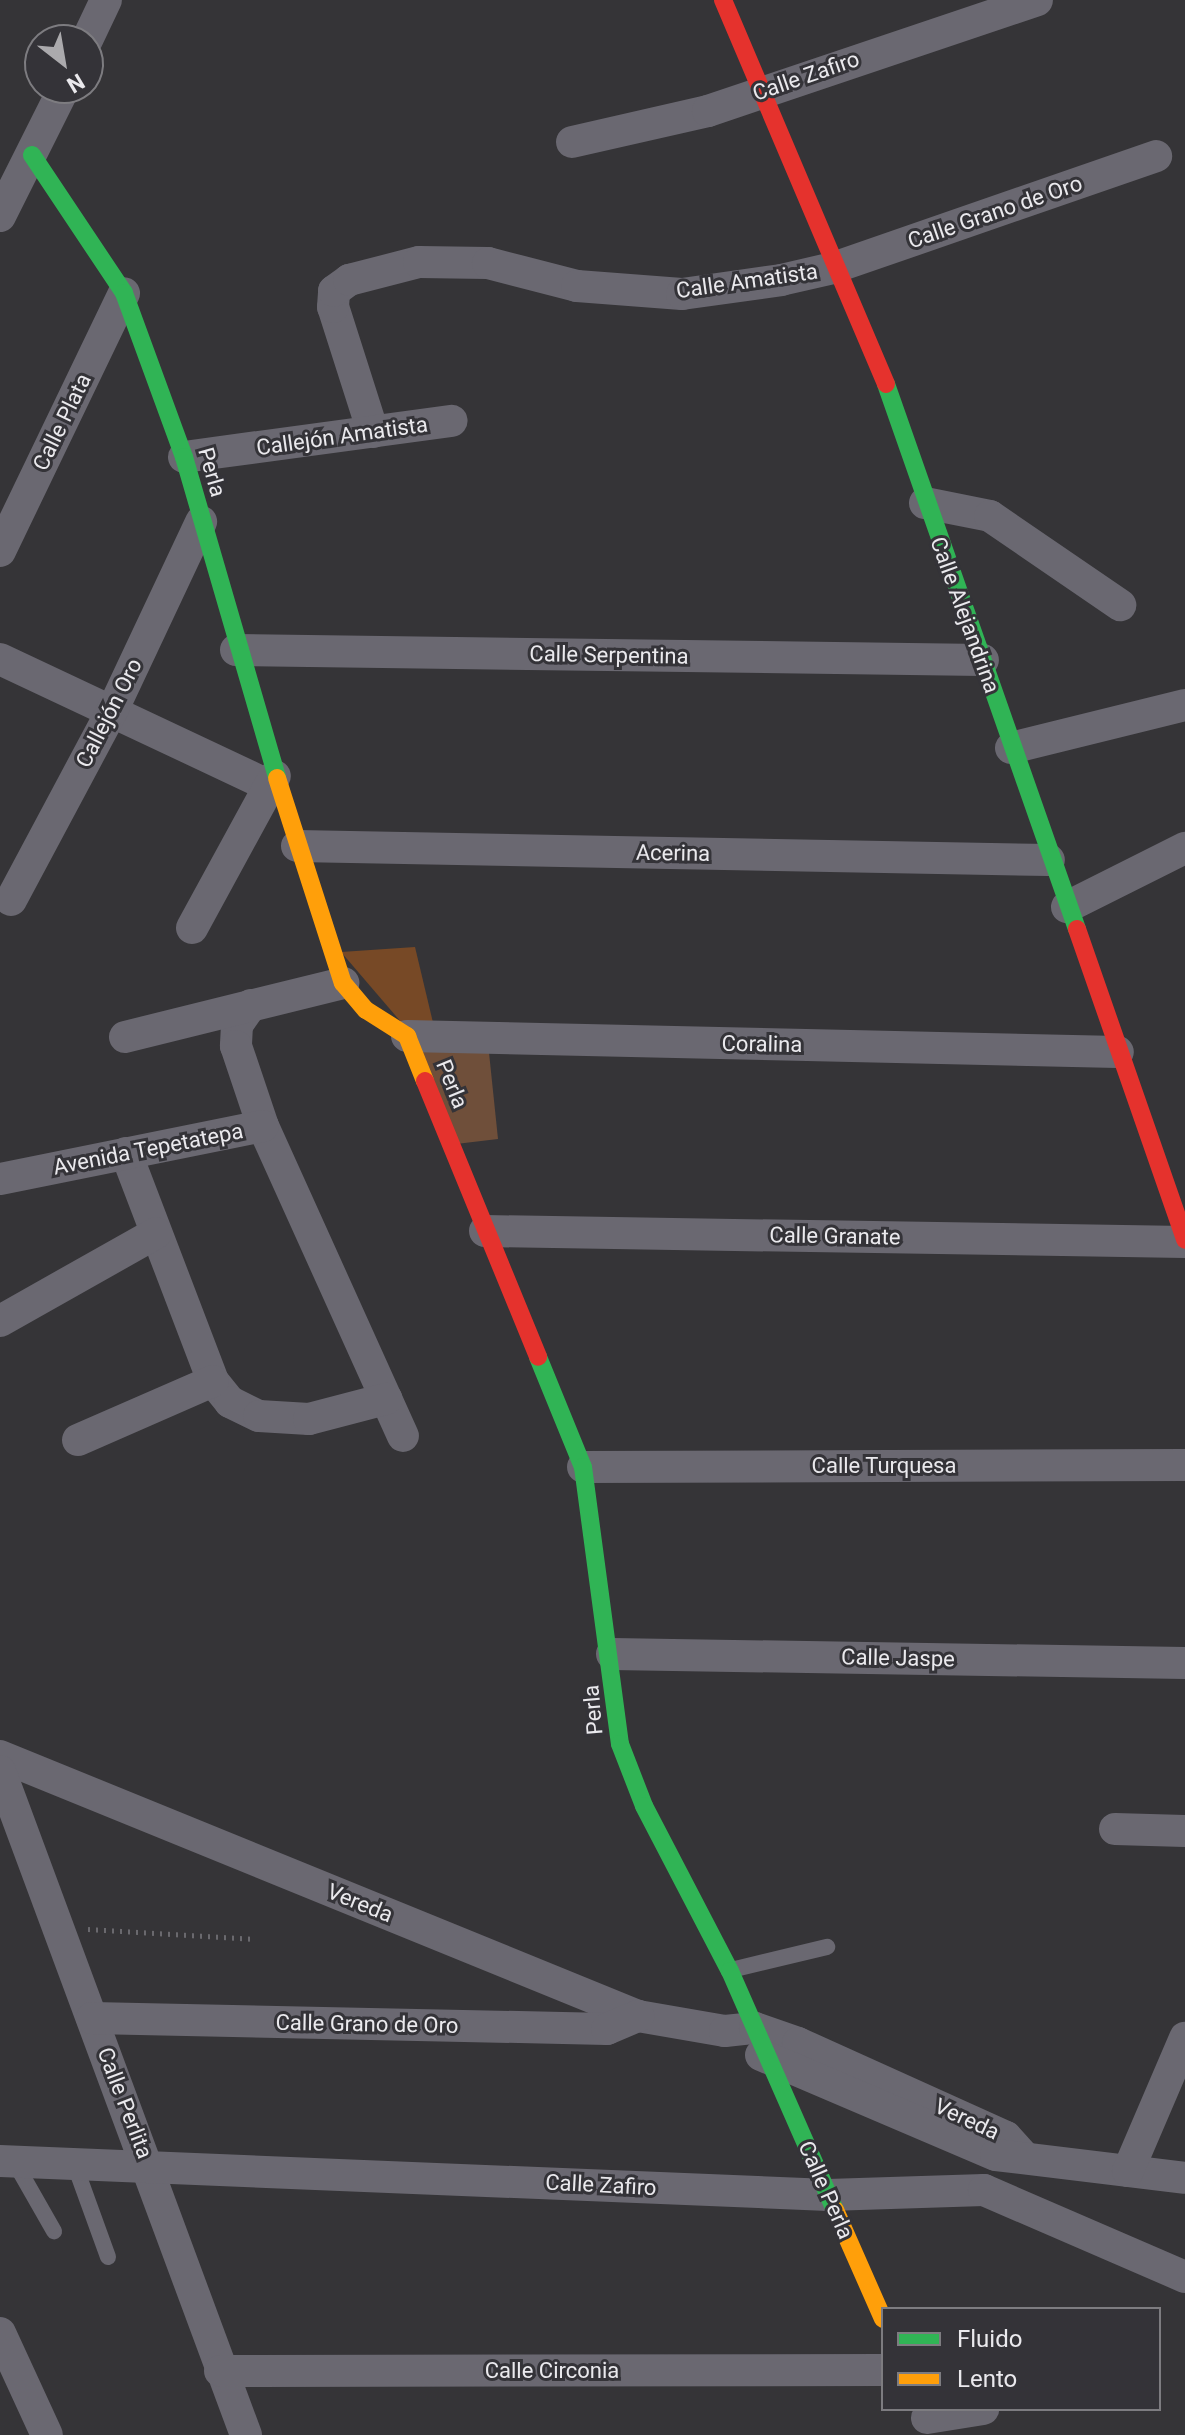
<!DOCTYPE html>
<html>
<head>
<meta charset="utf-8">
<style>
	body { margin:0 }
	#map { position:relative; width:1185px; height:2435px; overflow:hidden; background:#353437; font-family:Roboto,sans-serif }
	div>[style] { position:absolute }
	.green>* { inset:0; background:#6f4f3a }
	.forest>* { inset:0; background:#774926 }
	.path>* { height:5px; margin-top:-2.5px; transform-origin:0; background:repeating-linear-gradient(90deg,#6a696e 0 2px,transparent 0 8px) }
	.lane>* { height:16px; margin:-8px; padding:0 8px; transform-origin:8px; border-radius:8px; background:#6a6871 }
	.street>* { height:32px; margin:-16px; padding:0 16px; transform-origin:16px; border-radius:16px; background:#6a6871 }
	.fast>* { height:18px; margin:-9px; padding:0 9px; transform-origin:9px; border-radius:9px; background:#30b455 }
	.slow>* { height:18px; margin:-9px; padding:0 9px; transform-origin:9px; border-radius:9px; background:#ff9f0a }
	.jam>* { height:18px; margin:-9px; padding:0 9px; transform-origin:9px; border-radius:9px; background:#e5322d }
	span { translate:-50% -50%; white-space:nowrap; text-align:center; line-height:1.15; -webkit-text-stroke:6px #343338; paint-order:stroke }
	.street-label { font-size:22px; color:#eae9ed }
	.legend { position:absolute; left:881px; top:2307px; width:280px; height:104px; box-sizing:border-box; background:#343338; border:2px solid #7d7c80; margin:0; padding:10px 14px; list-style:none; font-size:24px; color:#eae9ed }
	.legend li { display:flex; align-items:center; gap:16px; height:40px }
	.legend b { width:40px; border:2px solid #7d7c80 }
	.north { position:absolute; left:24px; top:24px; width:80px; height:80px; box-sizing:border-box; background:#343338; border:2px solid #7d7c80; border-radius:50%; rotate:149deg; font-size:22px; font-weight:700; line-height:32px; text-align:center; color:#eae9ed }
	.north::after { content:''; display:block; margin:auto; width:28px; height:36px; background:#abaaad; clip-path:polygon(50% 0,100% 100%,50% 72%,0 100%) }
</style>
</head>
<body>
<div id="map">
	<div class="green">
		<i style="clip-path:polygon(413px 1041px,488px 1043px,498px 1139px,456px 1144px)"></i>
	</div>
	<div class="forest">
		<i style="clip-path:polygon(415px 947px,435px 1031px,407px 1029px,341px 952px)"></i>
	</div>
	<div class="path">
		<i style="left:88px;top:1929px;width:168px;rotate:3.4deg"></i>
	</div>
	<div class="lane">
		<i style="left:731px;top:1970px;width:99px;rotate:-13.5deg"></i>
		<i style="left:14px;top:2161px;width:81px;rotate:60.3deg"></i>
		<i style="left:74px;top:2163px;width:100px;rotate:70.1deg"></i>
	</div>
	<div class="street">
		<i style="left:87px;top:40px;width:44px;rotate:-64.6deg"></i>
		<i style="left:572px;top:142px;width:139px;rotate:-12.8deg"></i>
		<i style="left:708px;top:111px;width:347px;rotate:-18.6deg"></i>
		<i style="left:0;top:216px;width:143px;rotate:-63.4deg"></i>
		<i style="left:373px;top:432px;width:131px;rotate:-107.7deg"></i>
		<i style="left:333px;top:307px;width:16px;rotate:-86deg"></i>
		<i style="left:334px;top:291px;width:19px;rotate:-36deg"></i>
		<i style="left:349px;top:280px;width:72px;rotate:-14.4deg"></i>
		<i style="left:419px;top:262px;width:69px;rotate:0.8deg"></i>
		<i style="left:488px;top:263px;width:92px;rotate:14.5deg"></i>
		<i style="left:577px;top:286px;width:105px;rotate:4.4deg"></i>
		<i style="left:682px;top:294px;width:100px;rotate:-8deg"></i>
		<i style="left:781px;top:280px;width:53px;rotate:-13deg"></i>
		<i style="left:833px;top:268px;width:342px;rotate:-19.1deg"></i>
		<i style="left:184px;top:457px;width:270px;rotate:-7.7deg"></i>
		<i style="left:925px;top:503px;width:66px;rotate:11.3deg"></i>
		<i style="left:990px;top:516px;width:158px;rotate:34.4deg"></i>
		<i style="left:0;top:551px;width:286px;rotate:-64.3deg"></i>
		<i style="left:236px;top:650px;width:747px;rotate:0.77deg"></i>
		<i style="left:0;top:659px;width:298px;rotate:25.2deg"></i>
		<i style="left:1011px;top:748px;width:179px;rotate:-13.9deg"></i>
		<i style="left:297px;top:846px;width:752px;rotate:1.07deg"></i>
		<i style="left:11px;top:900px;width:217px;rotate:-61.9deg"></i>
		<i style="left:113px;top:709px;width:207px;rotate:-64.8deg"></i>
		<i style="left:1067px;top:907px;width:132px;rotate:-26.6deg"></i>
		<i style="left:192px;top:928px;width:173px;rotate:-61.4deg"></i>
		<i style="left:251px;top:1005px;width:24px;rotate:125deg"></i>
		<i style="left:237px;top:1025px;width:21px;rotate:93deg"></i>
		<i style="left:236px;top:1046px;width:84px;rotate:71.4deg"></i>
		<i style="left:263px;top:1126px;width:340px;rotate:65.7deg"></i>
		<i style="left:407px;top:1036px;width:711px;rotate:1.29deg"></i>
		<i style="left:125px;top:1037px;width:225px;rotate:-13.9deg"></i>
		<i style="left:126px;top:1153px;width:244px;rotate:69.1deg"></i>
		<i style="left:213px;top:1381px;width:27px;rotate:51deg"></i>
		<i style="left:230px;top:1402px;width:32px;rotate:26deg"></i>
		<i style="left:259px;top:1416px;width:50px;rotate:3.4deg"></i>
		<i style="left:309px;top:1419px;width:80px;rotate:-14.6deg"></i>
		<i style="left:0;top:1179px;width:268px;rotate:-11.4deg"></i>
		<i style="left:485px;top:1231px;width:700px;rotate:0.9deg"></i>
		<i style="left:0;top:1321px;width:179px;rotate:-29.4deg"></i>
		<i style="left:78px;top:1440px;width:147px;rotate:-23.6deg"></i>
		<i style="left:583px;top:1467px;width:602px;rotate:-0.19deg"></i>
		<i style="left:612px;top:1654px;width:573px;rotate:0.9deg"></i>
		<i style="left:0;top:1756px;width:689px;rotate:22.17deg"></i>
		<i style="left:638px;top:2016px;width:88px;rotate:9.8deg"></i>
		<i style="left:725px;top:2031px;width:30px;rotate:-6deg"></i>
		<i style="left:755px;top:2028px;width:46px;rotate:19.2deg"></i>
		<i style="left:798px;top:2043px;width:228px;rotate:24.3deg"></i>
		<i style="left:1006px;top:2137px;width:27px;rotate:48deg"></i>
		<i style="left:0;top:1771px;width:708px;rotate:69.67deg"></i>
		<i style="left:1115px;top:1829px;width:70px;rotate:1.6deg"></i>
		<i style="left:92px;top:2018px;width:515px;rotate:1.22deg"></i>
		<i style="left:607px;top:2029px;width:34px;rotate:-23deg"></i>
		<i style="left:761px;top:2055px;width:255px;rotate:23.1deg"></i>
		<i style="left:996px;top:2155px;width:190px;rotate:6.9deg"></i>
		<i style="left:0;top:2161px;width:829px;rotate:2.35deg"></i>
		<i style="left:828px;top:2195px;width:156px;rotate:-1.8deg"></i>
		<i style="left:984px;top:2190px;width:219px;rotate:23.4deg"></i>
		<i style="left:1128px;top:2171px;width:145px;rotate:-66.8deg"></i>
		<i style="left:0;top:2333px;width:112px;rotate:65.3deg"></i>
		<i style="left:220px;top:2371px;width:663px;rotate:-0.09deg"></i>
		<i style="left:927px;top:2418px;width:57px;rotate:-9.1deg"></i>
	</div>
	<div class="fast">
		<i style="left:32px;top:155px;width:166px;rotate:56.3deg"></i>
		<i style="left:124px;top:293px;width:175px;rotate:69.9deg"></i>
		<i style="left:184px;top:457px;width:334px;rotate:73.8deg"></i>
		<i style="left:886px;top:384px;width:577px;rotate:70.69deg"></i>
		<i style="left:538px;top:1357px;width:119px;rotate:67.8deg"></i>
		<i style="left:583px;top:1467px;width:279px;rotate:82.4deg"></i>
		<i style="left:620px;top:1744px;width:66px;rotate:68.8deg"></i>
		<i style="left:644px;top:1806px;width:186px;rotate:62.5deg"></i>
		<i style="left:730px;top:1971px;width:261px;rotate:66.3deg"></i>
	</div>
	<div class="slow">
		<i style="left:277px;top:778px;width:215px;rotate:72.2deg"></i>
		<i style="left:343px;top:983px;width:35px;rotate:50deg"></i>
		<i style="left:366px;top:1010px;width:49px;rotate:32.4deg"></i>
		<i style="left:407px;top:1036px;width:48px;rotate:68.2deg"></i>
		<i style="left:835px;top:2210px;width:119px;rotate:66.2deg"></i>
	</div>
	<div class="jam">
		<i style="left:723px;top:0;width:417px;rotate:67deg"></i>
		<i style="left:1077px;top:929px;width:329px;rotate:70.8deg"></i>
		<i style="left:425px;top:1081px;width:298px;rotate:67.7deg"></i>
	</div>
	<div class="street-label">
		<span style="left:806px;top:76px;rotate:-19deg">Calle Zafiro</span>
		<span style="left:995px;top:212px;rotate:-19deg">Calle Grano de Oro</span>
		<span style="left:747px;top:281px;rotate:-8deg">Calle Amatista</span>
		<span style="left:62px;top:422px;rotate:-64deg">Calle Plata</span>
		<span style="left:342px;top:436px;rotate:-8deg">Callejón Amatista</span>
		<span style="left:212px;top:472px;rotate:74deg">Perla</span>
		<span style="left:965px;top:615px;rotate:70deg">Calle Alejandrina</span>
		<span style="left:609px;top:655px;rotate:1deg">Calle Serpentina</span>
		<span style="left:109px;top:713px;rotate:-63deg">Callejón Oro</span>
		<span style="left:673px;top:853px;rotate:1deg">Acerina</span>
		<span style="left:762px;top:1044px;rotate:1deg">Coralina</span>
		<span style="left:452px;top:1084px;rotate:68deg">Perla</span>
		<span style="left:148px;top:1149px;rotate:-11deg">Avenida Tepetatepa</span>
		<span style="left:835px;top:1236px;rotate:1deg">Calle Granate</span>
		<span style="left:884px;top:1466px">Calle Turquesa</span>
		<span style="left:898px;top:1658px;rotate:1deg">Calle Jaspe</span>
		<span style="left:593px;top:1710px;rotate:-95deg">Perla</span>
		<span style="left:360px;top:1903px;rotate:22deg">Vereda</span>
		<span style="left:367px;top:2024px;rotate:1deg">Calle Grano de Oro</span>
		<span style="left:125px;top:2103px;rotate:69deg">Calle Perlita</span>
		<span style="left:967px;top:2119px;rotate:25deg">Vereda</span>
		<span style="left:601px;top:2185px;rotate:3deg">Calle Zafiro</span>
		<span style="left:826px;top:2190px;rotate:66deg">Calle Perla</span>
		<span style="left:552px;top:2371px">Calle Circonia</span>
	</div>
	<ul class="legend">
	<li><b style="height:10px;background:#30b455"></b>Fluido</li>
	<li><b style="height:10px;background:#ff9f0a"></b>Lento</li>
	</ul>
	<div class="north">N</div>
</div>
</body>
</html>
